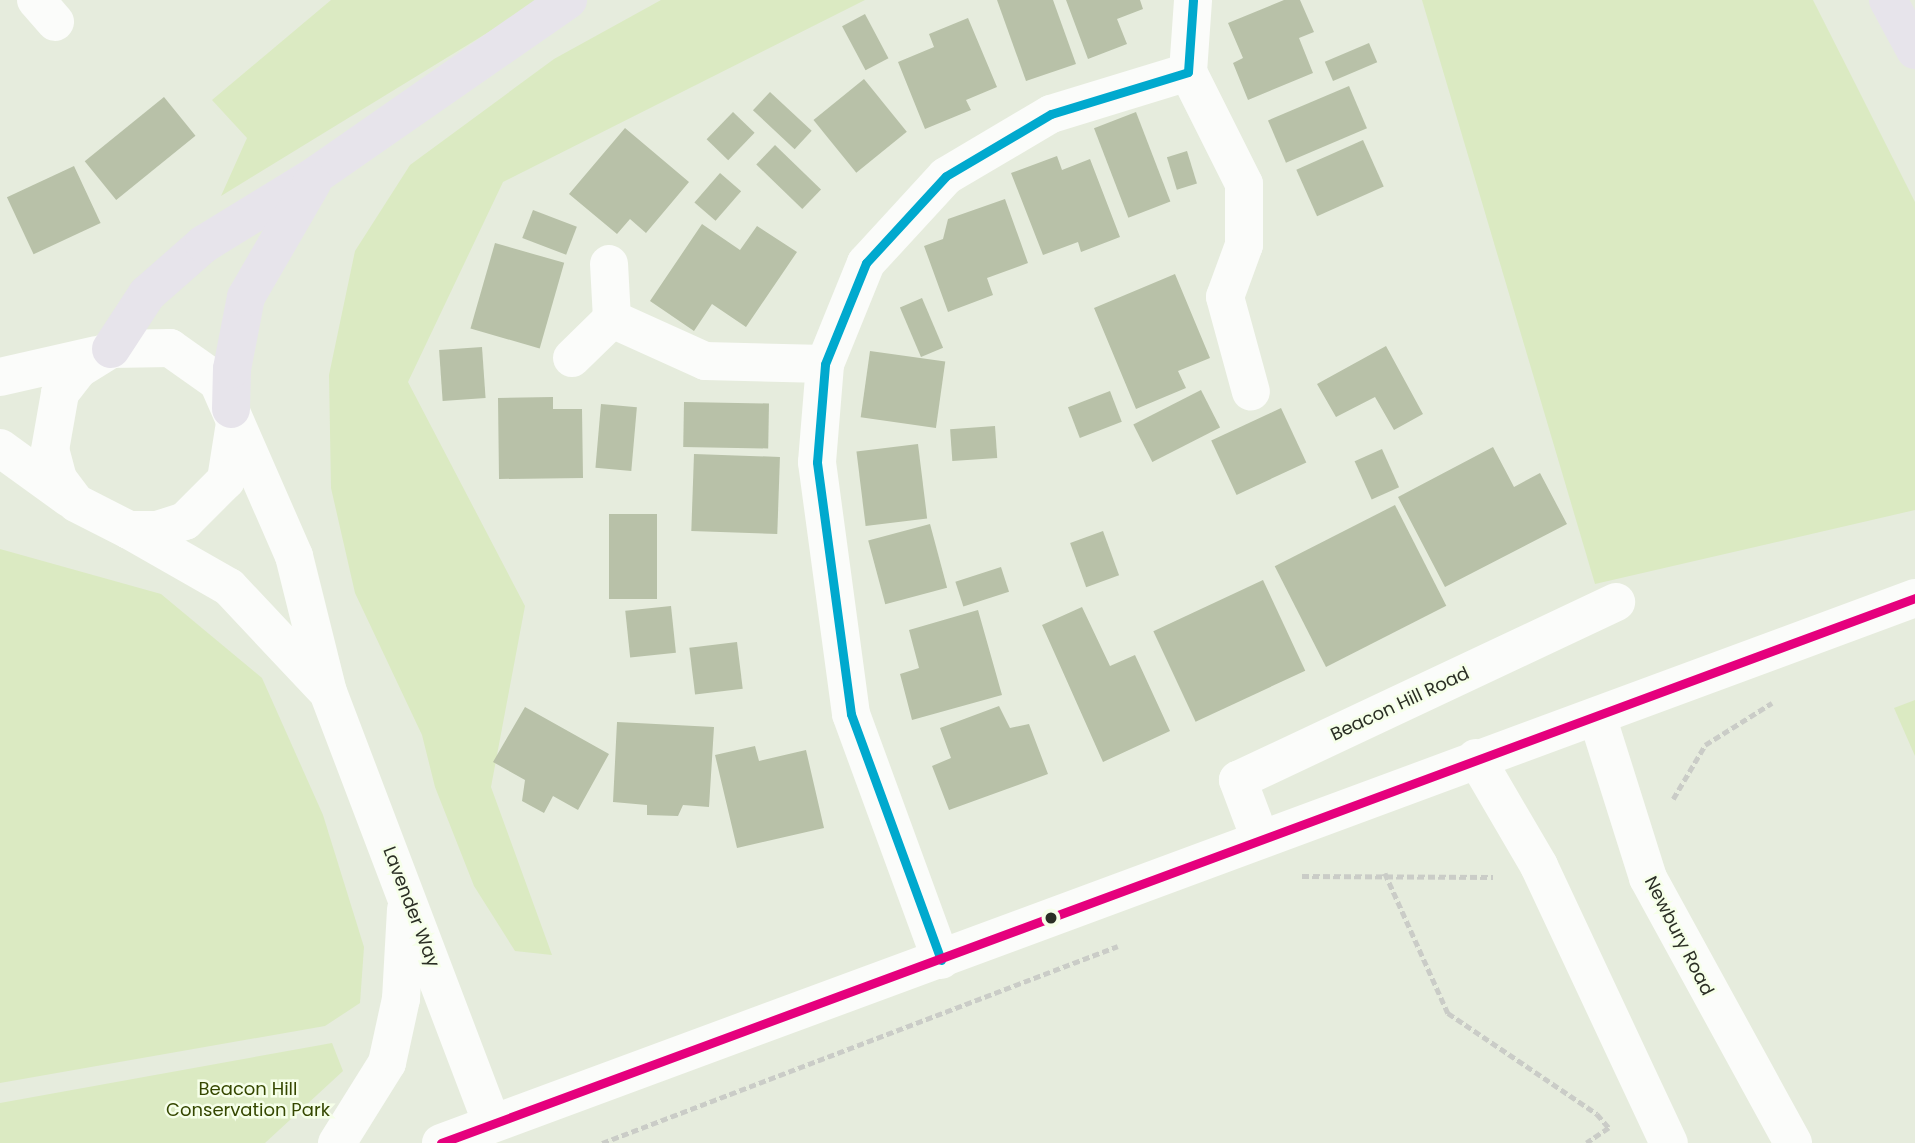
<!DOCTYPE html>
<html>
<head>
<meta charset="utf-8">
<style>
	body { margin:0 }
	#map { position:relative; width:1915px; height:1143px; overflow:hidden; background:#e6ecdd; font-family:Poppins,sans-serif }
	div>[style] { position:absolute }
	.green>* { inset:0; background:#dbeac2 }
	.building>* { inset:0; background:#b8c1a8; transform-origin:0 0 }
	.path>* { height:4.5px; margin-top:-2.25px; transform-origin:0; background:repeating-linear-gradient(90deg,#caccc7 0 7px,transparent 0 10.5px) }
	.minor>* { height:38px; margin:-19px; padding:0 19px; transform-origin:19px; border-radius:19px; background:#fbfcfa }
	.highway>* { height:38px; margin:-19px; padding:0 19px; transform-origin:19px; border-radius:19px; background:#e7e4eb }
	.bus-1>* { height:9px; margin:-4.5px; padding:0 4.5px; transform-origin:4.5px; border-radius:4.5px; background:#00a9ce }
	.bus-2>* { height:9px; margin:-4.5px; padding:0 4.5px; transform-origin:4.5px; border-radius:4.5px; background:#e5007d }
	.dots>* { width:19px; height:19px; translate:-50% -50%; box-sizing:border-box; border:4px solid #f6ffe9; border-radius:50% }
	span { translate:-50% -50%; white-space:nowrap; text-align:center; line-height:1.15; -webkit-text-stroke:5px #f6ffe9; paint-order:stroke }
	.street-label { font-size:18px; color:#2b2f25 }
	.park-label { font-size:18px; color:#354700 }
</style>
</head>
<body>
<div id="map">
	<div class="green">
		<i style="clip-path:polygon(331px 0,541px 0,221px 196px,247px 138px,212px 100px)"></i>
		<i style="clip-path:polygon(661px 0,865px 0,503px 182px,408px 382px,525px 606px,491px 787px,552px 955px,515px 951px,474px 886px,435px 787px,422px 735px,355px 593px,331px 488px,329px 375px,355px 251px,410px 165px,554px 59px)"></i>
		<i style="clip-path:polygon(1422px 0,1813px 0,1915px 202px,1915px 510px,1595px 584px)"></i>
		<i style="clip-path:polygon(0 549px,161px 594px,262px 678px,323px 815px,364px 947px,360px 1003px,325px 1026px,0 1083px)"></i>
		<i style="clip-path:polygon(1915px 700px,1915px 756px,1894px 708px)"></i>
		<i style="clip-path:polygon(332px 1043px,343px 1071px,265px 1143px,0 1143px,0 1103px)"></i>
	</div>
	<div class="building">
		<i style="clip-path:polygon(997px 0,1053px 0,1076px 64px,1026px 81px)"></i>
		<i style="clip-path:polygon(1066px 0,1140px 0,1143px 9px,1117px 19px,1127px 44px,1088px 59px)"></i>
		<i style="clip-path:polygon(1284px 0,1300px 0,1314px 32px,1299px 38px,1313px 73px,1248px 100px,1233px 63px,1243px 58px,1228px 23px)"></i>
		<i style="left:865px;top:14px;width:50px;height:26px;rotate:62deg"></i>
		<i style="clip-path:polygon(968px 18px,997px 87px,966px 100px,971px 110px,925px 129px,898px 62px,934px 47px,929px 34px)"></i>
		<i style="left:1369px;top:43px;width:21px;height:48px;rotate:67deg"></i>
		<i style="left:864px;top:79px;width:68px;height:65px;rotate:51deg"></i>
		<i style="left:1349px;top:86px;width:46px;height:88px;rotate:67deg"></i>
		<i style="left:770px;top:92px;width:57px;height:25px;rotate:43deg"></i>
		<i style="left:164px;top:97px;width:50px;height:102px;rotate:51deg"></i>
		<i style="left:733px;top:112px;width:30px;height:38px;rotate:44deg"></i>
		<i style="left:1136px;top:112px;width:96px;height:45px;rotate:69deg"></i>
		<i style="clip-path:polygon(625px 128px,689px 182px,646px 233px,630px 219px,617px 234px,569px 194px)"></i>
		<i style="left:1363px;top:140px;width:51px;height:73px;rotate:66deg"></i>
		<i style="left:775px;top:145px;width:64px;height:27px;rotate:44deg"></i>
		<i style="left:1187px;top:151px;width:34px;height:21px;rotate:73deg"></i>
		<i style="clip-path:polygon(1057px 156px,1062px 170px,1090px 159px,1120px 237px,1081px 252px,1078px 242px,1043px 255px,1011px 173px)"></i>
		<i style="left:74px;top:166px;width:63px;height:74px;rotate:65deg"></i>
		<i style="left:720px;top:173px;width:28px;height:39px;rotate:41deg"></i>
		<i style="clip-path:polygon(1005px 199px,1028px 263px,987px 278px,993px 295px,948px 312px,924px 246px,943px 239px,948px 219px)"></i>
		<i style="left:533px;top:210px;width:47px;height:30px;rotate:21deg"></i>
		<i style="clip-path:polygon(702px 224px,740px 250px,757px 226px,797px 252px,746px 327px,712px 304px,694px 331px,650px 301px)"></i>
		<i style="left:495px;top:243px;width:72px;height:89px;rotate:16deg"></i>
		<i style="clip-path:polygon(1175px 274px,1210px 358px,1178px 371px,1186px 388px,1136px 409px,1094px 308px)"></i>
		<i style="left:922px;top:298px;width:54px;height:24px;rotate:67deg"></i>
		<i style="clip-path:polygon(1386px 346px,1423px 414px,1394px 430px,1375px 397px,1336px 417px,1317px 384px)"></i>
		<i style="left:482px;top:347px;width:51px;height:43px;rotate:86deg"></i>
		<i style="left:870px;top:351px;width:76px;height:67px;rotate:8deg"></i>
		<i style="left:1201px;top:390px;width:42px;height:76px;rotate:63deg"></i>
		<i style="left:1110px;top:391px;width:33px;height:45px;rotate:69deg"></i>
		<i style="clip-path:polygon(553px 397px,553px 409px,582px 409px,583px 478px,499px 479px,498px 398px)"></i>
		<i style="left:684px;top:402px;width:85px;height:45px;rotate:1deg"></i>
		<i style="left:601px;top:404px;width:36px;height:64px;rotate:5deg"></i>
		<i style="left:1281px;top:408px;width:60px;height:77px;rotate:65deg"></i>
		<i style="left:995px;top:426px;width:32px;height:45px;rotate:86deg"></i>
		<i style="left:918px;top:444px;width:75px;height:62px;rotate:83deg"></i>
		<i style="clip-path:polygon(1493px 447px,1514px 487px,1540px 473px,1567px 524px,1445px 587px,1398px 497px)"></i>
		<i style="left:1382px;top:449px;width:42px;height:30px;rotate:66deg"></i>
		<i style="left:694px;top:454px;width:86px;height:77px;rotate:2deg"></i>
		<i style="left:1395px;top:505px;width:113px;height:135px;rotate:63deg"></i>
		<i style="left:609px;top:514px;width:48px;height:85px"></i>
		<i style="left:930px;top:524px;width:66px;height:64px;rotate:75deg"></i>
		<i style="left:1103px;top:531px;width:47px;height:35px;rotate:70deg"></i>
		<i style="left:1001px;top:567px;width:26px;height:48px;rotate:72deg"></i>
		<i style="left:1263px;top:580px;width:100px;height:121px;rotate:65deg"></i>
		<i style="left:671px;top:606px;width:47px;height:46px;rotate:84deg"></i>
		<i style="clip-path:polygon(1082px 607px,1110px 666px,1135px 655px,1170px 731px,1103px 762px,1042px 625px)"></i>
		<i style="clip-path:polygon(978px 610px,1002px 695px,912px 720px,900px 674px,919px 668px,909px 630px)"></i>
		<i style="left:737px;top:642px;width:47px;height:48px;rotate:83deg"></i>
		<i style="clip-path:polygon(999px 706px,1010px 728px,1029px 724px,1048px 774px,949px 810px,932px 766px,951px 758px,940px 728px)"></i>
		<i style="clip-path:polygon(525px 707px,609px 754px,578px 810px,553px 796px,544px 813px,522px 801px,525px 780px,493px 762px)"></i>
		<i style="clip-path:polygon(617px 722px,714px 727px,709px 807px,683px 805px,678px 816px,647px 815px,647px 805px,613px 802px)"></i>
		<i style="clip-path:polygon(755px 746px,759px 761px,806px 750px,824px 828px,737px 848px,715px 755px)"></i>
	</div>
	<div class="path">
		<i style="left:1673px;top:799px;width:63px;rotate:-59.3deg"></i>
		<i style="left:1705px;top:745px;width:79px;rotate:-32.1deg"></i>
		<i style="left:1385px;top:873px;width:154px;rotate:65.8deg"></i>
		<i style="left:1448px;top:1013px;width:180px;rotate:34.1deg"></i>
		<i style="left:1597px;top:1114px;width:18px;rotate:49deg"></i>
		<i style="left:1609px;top:1128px;width:27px;rotate:146deg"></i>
		<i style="left:1302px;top:876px;width:191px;rotate:0.3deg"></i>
		<i style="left:602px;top:1143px;width:552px;rotate:-20.9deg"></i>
	</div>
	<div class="minor">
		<i style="left:36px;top:0;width:29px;rotate:49deg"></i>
		<i style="left:1188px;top:72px;width:125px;rotate:63.4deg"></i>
		<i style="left:1244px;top:184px;width:61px;rotate:90deg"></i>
		<i style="left:1244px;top:245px;width:55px;rotate:110.1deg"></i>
		<i style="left:1225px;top:297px;width:98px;rotate:74.7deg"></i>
		<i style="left:612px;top:319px;width:102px;rotate:24.3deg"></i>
		<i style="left:705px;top:361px;width:120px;rotate:1.4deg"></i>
		<i style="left:572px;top:358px;width:56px;rotate:-44.3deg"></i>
		<i style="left:612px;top:319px;width:55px;rotate:-93.1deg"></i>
		<i style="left:0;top:377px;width:99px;rotate:-12.8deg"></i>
		<i style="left:235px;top:423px;width:58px;rotate:99deg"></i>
		<i style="left:226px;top:480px;width:58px;rotate:135deg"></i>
		<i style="left:185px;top:521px;width:28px;rotate:162deg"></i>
		<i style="left:158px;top:530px;width:29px;rotate:180deg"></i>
		<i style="left:129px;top:530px;width:59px;rotate:-153deg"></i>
		<i style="left:76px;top:503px;width:30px;rotate:-127deg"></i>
		<i style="left:58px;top:479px;width:30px;rotate:-105deg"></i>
		<i style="left:50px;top:450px;width:58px;rotate:-80deg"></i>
		<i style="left:60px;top:393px;width:31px;rotate:-52deg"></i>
		<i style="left:79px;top:369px;width:38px;rotate:-32deg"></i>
		<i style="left:111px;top:349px;width:59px;rotate:-1deg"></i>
		<i style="left:170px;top:348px;width:59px;rotate:35.3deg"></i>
		<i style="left:218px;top:382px;width:190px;rotate:66.4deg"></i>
		<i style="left:294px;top:556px;width:140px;rotate:76deg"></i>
		<i style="left:328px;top:692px;width:461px;rotate:69.2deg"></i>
		<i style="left:0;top:448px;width:85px;rotate:35.9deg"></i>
		<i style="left:129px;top:530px;width:115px;rotate:29.7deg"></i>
		<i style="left:229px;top:587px;width:139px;rotate:46.8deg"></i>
		<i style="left:1597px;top:716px;width:170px;rotate:72.5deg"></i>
		<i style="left:1648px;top:878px;width:302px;rotate:61.3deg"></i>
		<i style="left:1476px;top:758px;width:125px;rotate:59.7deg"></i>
		<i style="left:1539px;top:866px;width:306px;rotate:64.9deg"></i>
		<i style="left:1259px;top:836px;width:60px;rotate:-110.6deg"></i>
		<i style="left:1238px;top:780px;width:418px;rotate:-25.2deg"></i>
		<i style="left:941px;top:960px;width:262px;rotate:-110.1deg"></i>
		<i style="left:851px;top:714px;width:254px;rotate:-97.7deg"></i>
		<i style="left:817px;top:462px;width:98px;rotate:-85.3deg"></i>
		<i style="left:825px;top:364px;width:109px;rotate:-67.9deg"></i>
		<i style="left:866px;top:263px;width:118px;rotate:-47.4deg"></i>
		<i style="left:946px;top:176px;width:122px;rotate:-30.6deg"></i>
		<i style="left:1051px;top:114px;width:143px;rotate:-17deg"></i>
		<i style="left:1188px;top:72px;width:72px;rotate:-86deg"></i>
		<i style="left:337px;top:1143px;width:94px;rotate:-58deg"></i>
		<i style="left:387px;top:1063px;width:66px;rotate:-77.7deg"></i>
		<i style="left:401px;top:999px;width:90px;rotate:-86.8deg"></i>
		<i style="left:441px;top:1143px;width:1572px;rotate:-20.29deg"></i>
	</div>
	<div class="highway">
		<i style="left:1888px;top:0;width:57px;rotate:61.6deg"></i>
		<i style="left:111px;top:349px;width:66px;rotate:-56.8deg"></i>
		<i style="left:147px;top:294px;width:76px;rotate:-41.3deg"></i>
		<i style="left:204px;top:244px;width:132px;rotate:-31.6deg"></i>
		<i style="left:316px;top:175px;width:307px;rotate:-34.8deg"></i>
		<i style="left:231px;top:409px;width:40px;rotate:-88.6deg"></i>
		<i style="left:232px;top:369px;width:73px;rotate:-79deg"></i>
		<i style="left:246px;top:297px;width:132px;rotate:-59.9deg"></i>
	</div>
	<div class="bus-1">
		<i style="left:941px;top:960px;width:262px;rotate:-110.1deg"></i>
		<i style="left:851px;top:714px;width:254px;rotate:-97.7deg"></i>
		<i style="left:817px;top:462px;width:98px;rotate:-85.3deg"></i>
		<i style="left:825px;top:364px;width:109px;rotate:-67.9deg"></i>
		<i style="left:866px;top:263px;width:118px;rotate:-47.4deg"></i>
		<i style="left:946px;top:176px;width:122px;rotate:-30.6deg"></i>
		<i style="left:1051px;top:114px;width:143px;rotate:-17deg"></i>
		<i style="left:1188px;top:72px;width:72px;rotate:-86deg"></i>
	</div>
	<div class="bus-2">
		<i style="left:441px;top:1143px;width:1572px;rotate:-20.29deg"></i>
	</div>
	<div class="dots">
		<i style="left:1051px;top:918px;background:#2b2f25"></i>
	</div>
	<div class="street-label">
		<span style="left:1400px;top:704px;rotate:-25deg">Beacon Hill Road</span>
		<span style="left:411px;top:907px;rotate:69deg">Lavender Way</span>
		<span style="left:1679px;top:936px;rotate:63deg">Newbury Road</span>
	</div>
	<div class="park-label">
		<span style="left:248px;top:1100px">Beacon Hill<br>Conservation Park</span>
	</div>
</div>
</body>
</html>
